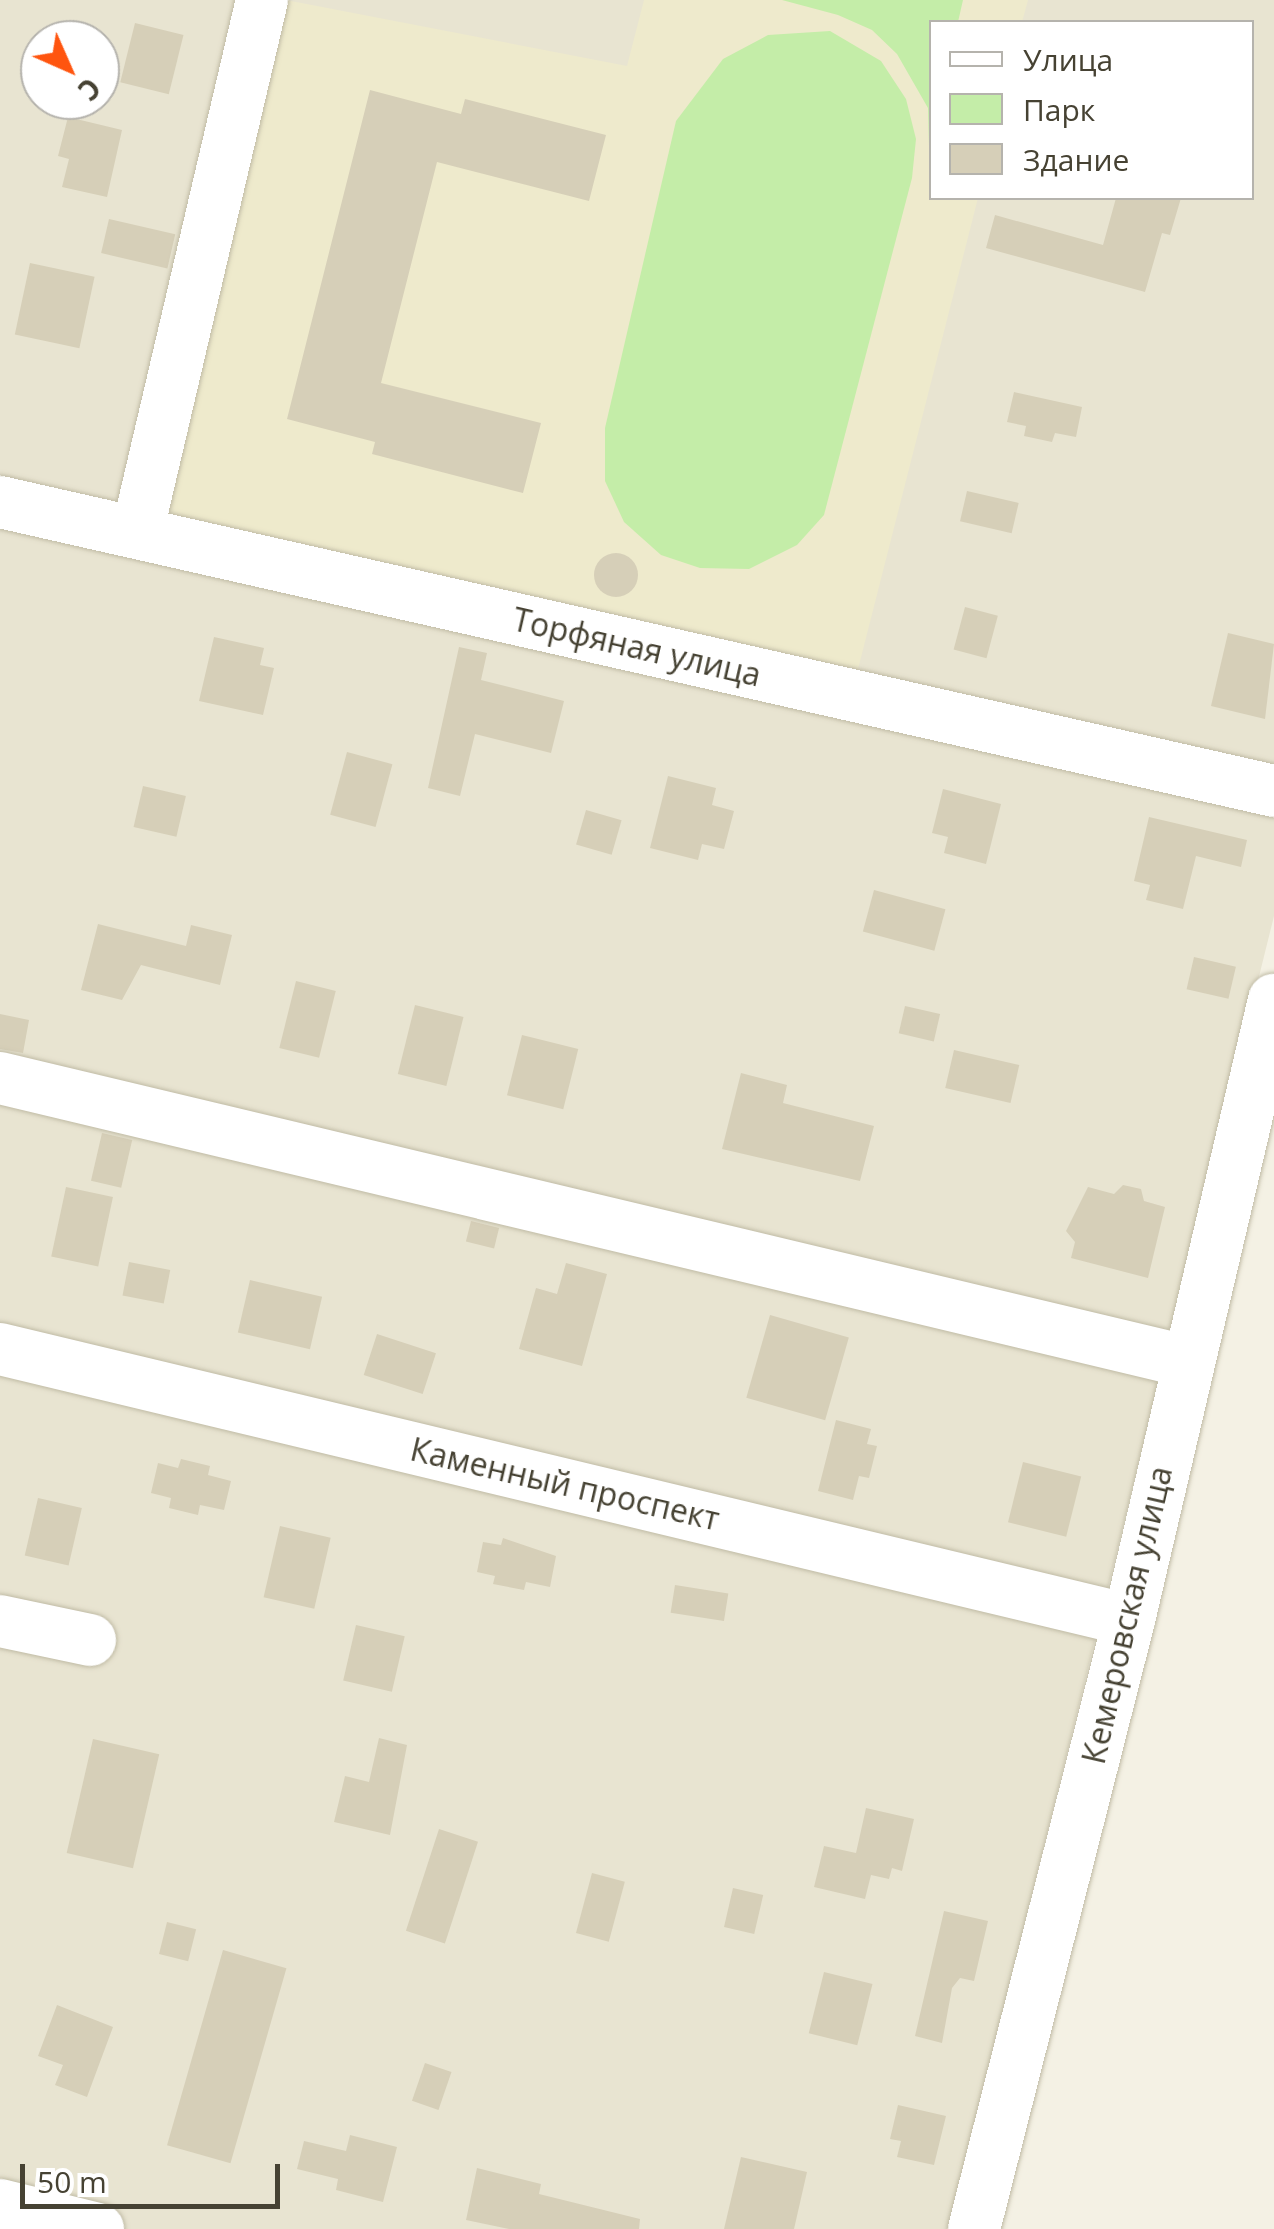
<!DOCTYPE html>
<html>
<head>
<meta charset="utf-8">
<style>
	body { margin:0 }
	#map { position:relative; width:1274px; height:2229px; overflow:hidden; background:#f4f1e4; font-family:"Open Sans",sans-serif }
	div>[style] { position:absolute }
	.residential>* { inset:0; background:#e8e4d1 }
	.education>* { inset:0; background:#eeeacc }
	.green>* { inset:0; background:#c4eda8 }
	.building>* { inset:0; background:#d6cfb8; transform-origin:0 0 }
	.round { border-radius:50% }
	.roads { filter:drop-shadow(0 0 2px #c0bba5) drop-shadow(0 0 2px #c0bba5) }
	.minor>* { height:52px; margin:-26px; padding:0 26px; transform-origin:26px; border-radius:26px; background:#fff }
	span { translate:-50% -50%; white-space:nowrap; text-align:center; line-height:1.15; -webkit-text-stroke:10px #fff; paint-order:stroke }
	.street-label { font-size:32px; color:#464233 }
	.legend { position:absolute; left:929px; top:20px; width:325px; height:180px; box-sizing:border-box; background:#fff; border:2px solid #b5b3ad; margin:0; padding:12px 18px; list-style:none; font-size:30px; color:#464233 }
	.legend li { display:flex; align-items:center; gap:20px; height:50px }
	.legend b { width:50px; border:2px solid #b5b3ad }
	.north { position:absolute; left:20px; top:20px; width:100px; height:100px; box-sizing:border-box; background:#fff; border:2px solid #b5b3ad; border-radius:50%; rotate:135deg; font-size:28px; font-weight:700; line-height:40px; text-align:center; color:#464233 }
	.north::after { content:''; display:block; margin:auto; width:35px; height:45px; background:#ff550f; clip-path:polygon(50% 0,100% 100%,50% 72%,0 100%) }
	.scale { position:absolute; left:20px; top:2164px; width:260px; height:45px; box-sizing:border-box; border:5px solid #464233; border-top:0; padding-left:12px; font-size:30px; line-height:35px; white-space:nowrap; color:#464233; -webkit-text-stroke:8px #fff; paint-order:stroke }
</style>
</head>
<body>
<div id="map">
	<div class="residential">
		<i style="clip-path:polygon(evenodd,0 0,1274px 0,1274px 916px,949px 2229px,0 2229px,0 0,932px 22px,1252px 22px,1252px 198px,932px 198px,932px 22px,0 0,40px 40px,100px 40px,100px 100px,40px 100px,40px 40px)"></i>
	</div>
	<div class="education">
		<i style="clip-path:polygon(286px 0,627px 66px,644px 0,1028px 0,1022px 22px,932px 22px,932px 198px,978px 198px,856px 677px,165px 515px)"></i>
	</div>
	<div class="green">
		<i style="clip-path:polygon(782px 0,963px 0,958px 22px,932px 22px,929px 146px,928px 108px,897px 54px,872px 30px,838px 15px)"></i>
		<i style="clip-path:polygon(830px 31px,881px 61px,906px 99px,916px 139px,912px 178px,824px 515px,797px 545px,749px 569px,700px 568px,661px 555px,624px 522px,605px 481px,605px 428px,676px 121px,723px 59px,768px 35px)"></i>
	</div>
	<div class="building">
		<i style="left:135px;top:23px;width:50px;height:61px;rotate:14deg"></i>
		<i style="clip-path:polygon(370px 90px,461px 114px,465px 99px,606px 135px,589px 201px,437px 162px,381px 383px,541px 423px,523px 493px,372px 454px,375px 442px,287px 419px)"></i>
		<i style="clip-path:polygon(68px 117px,122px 130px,107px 197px,62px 187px,69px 159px,58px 156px)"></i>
		<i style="clip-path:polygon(1116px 198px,1181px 198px,1170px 235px,1162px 233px,1145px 292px,986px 248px,995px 215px,1103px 245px)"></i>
		<i style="left:109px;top:219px;width:68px;height:35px;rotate:13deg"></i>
		<i style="left:30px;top:263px;width:66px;height:73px;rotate:12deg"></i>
		<i style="clip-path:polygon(1014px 392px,1082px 407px,1076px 437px,1055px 433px,1052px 442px,1024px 436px,1026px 426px,1007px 422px)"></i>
		<i style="left:967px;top:491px;width:53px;height:31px;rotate:13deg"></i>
		<i class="round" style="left:594px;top:553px;width:44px;height:44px"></i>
		<i style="left:965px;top:607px;width:34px;height:44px;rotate:15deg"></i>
		<i style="clip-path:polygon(1228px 633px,1274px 644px,1265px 719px,1211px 706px)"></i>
		<i style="clip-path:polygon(214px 637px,264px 648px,260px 665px,274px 668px,263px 715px,199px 701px)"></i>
		<i style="clip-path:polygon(459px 647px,487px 653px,481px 680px,564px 701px,551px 753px,475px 734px,460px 796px,428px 788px)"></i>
		<i style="left:347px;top:752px;width:47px;height:65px;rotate:15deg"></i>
		<i style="clip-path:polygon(668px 776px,716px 788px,712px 805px,734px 811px,724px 849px,702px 844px,698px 860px,650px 848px)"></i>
		<i style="left:143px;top:786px;width:44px;height:42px;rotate:13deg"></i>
		<i style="clip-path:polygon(943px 789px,1001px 804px,986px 864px,944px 853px,948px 837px,932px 833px)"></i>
		<i style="left:586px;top:810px;width:37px;height:36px;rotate:16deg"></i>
		<i style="clip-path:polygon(1149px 817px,1247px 840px,1241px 867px,1196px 856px,1183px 909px,1146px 900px,1150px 885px,1134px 881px)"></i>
		<i style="left:874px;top:890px;width:74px;height:43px;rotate:15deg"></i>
		<i style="clip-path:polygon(98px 924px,186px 946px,191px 925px,232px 935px,220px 985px,141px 965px,122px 1000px,81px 990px)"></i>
		<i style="left:1194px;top:957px;width:43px;height:33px;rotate:13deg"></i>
		<i style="left:296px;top:981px;width:41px;height:69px;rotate:14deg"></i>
		<i style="left:415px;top:1005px;width:50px;height:71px;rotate:14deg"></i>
		<i style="left:905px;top:1006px;width:36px;height:28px;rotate:13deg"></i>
		<i style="clip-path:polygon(0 1014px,29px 1020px,23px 1053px,0 1049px)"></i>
		<i style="left:522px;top:1035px;width:58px;height:62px;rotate:14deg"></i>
		<i style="left:954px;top:1050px;width:67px;height:39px;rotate:13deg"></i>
		<i style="clip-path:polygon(741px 1073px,787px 1085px,783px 1103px,874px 1126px,860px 1181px,722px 1149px)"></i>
		<i style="left:102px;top:1133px;width:31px;height:49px;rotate:13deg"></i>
		<i style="clip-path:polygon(1123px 1185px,1141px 1189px,1144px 1201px,1165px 1207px,1148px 1278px,1071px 1258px,1075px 1242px,1066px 1231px,1088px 1187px,1114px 1194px)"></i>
		<i style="left:66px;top:1187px;width:48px;height:71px;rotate:12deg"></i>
		<i style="left:471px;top:1221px;width:29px;height:21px;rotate:14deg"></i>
		<i style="left:129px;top:1262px;width:42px;height:34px;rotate:11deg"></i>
		<i style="clip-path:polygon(566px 1263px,607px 1274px,582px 1366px,519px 1349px,536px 1288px,557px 1294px)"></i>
		<i style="left:250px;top:1280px;width:74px;height:54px;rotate:13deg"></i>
		<i style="left:770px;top:1315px;width:82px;height:86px;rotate:16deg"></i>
		<i style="left:377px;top:1334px;width:62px;height:43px;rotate:18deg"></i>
		<i style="clip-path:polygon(836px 1420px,871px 1429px,867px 1444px,877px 1446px,869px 1478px,859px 1476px,853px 1500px,818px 1491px)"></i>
		<i style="clip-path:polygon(181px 1459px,210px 1466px,208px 1475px,231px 1481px,224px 1510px,200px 1505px,198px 1515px,169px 1508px,171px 1498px,151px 1493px,158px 1463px,178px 1468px)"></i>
		<i style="left:1023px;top:1462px;width:60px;height:62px;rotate:14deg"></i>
		<i style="left:38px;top:1498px;width:45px;height:59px;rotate:13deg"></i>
		<i style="left:280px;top:1526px;width:52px;height:73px;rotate:13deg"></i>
		<i style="clip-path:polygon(503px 1538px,556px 1556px,550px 1587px,526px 1582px,524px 1590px,493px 1584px,495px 1576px,477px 1572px,483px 1542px,501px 1545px)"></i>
		<i style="left:675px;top:1585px;width:54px;height:28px;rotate:9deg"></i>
		<i style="left:356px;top:1625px;width:50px;height:57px;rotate:13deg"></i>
		<i style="clip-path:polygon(379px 1738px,407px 1745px,390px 1835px,334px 1822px,345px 1776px,369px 1782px)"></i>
		<i style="left:93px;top:1739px;width:68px;height:117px;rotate:13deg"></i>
		<i style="clip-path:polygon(866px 1808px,914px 1819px,902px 1871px,892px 1868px,889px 1879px,871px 1875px,865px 1899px,814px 1887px,824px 1846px,856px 1853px)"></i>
		<i style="left:439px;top:1829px;width:41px;height:107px;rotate:18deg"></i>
		<i style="left:592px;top:1873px;width:34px;height:62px;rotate:15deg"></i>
		<i style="left:733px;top:1888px;width:31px;height:40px;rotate:13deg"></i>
		<i style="clip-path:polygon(944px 1911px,988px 1921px,974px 1981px,960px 1978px,952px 1988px,942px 2043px,915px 2036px)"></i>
		<i style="left:167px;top:1922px;width:30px;height:33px;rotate:14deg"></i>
		<i style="left:223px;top:1950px;width:66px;height:203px;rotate:16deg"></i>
		<i style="left:824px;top:1972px;width:50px;height:63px;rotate:14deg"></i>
		<i style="clip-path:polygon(57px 2005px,113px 2027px,87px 2097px,55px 2085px,63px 2065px,38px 2056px)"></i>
		<i style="left:425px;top:2063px;width:28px;height:40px;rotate:19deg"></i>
		<i style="clip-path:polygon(898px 2105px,946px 2116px,934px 2165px,897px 2157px,901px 2141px,890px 2139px)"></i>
		<i style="clip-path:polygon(350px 2135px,397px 2147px,383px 2202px,336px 2190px,338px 2179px,297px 2169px,304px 2141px,346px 2151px)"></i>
		<i style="clip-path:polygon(741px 2157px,807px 2172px,794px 2229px,724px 2229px)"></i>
		<i style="clip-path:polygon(477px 2168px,541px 2184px,539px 2194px,640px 2219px,639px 2229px,509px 2229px,466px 2220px)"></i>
	</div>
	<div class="roads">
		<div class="minor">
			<i style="left:0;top:502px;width:1306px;rotate:12.78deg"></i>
			<i style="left:137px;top:533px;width:547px;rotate:-76.8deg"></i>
			<i style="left:0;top:1078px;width:1218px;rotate:13.43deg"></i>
			<i style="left:0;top:1349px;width:1161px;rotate:13.5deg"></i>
			<i style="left:0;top:1621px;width:92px;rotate:11.9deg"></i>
			<i style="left:0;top:2205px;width:101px;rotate:13.8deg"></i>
			<i style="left:974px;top:2229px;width:628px;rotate:-75.72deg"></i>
			<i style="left:1129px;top:1620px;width:637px;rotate:-76.84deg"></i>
		</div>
	</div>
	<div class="street-label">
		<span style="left:637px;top:647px;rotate:13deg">Торфяная улица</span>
		<span style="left:565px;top:1484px;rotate:13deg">Каменный проспект</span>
		<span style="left:1127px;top:1615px;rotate:-77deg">Кемеровская улица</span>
	</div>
	<ul class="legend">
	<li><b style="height:12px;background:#fff"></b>Улица</li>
	<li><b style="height:28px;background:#c4eda8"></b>Парк</li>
	<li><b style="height:28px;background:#d6cfb8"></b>Здание</li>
	</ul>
	<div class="north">С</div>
	<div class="scale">50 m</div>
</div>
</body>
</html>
